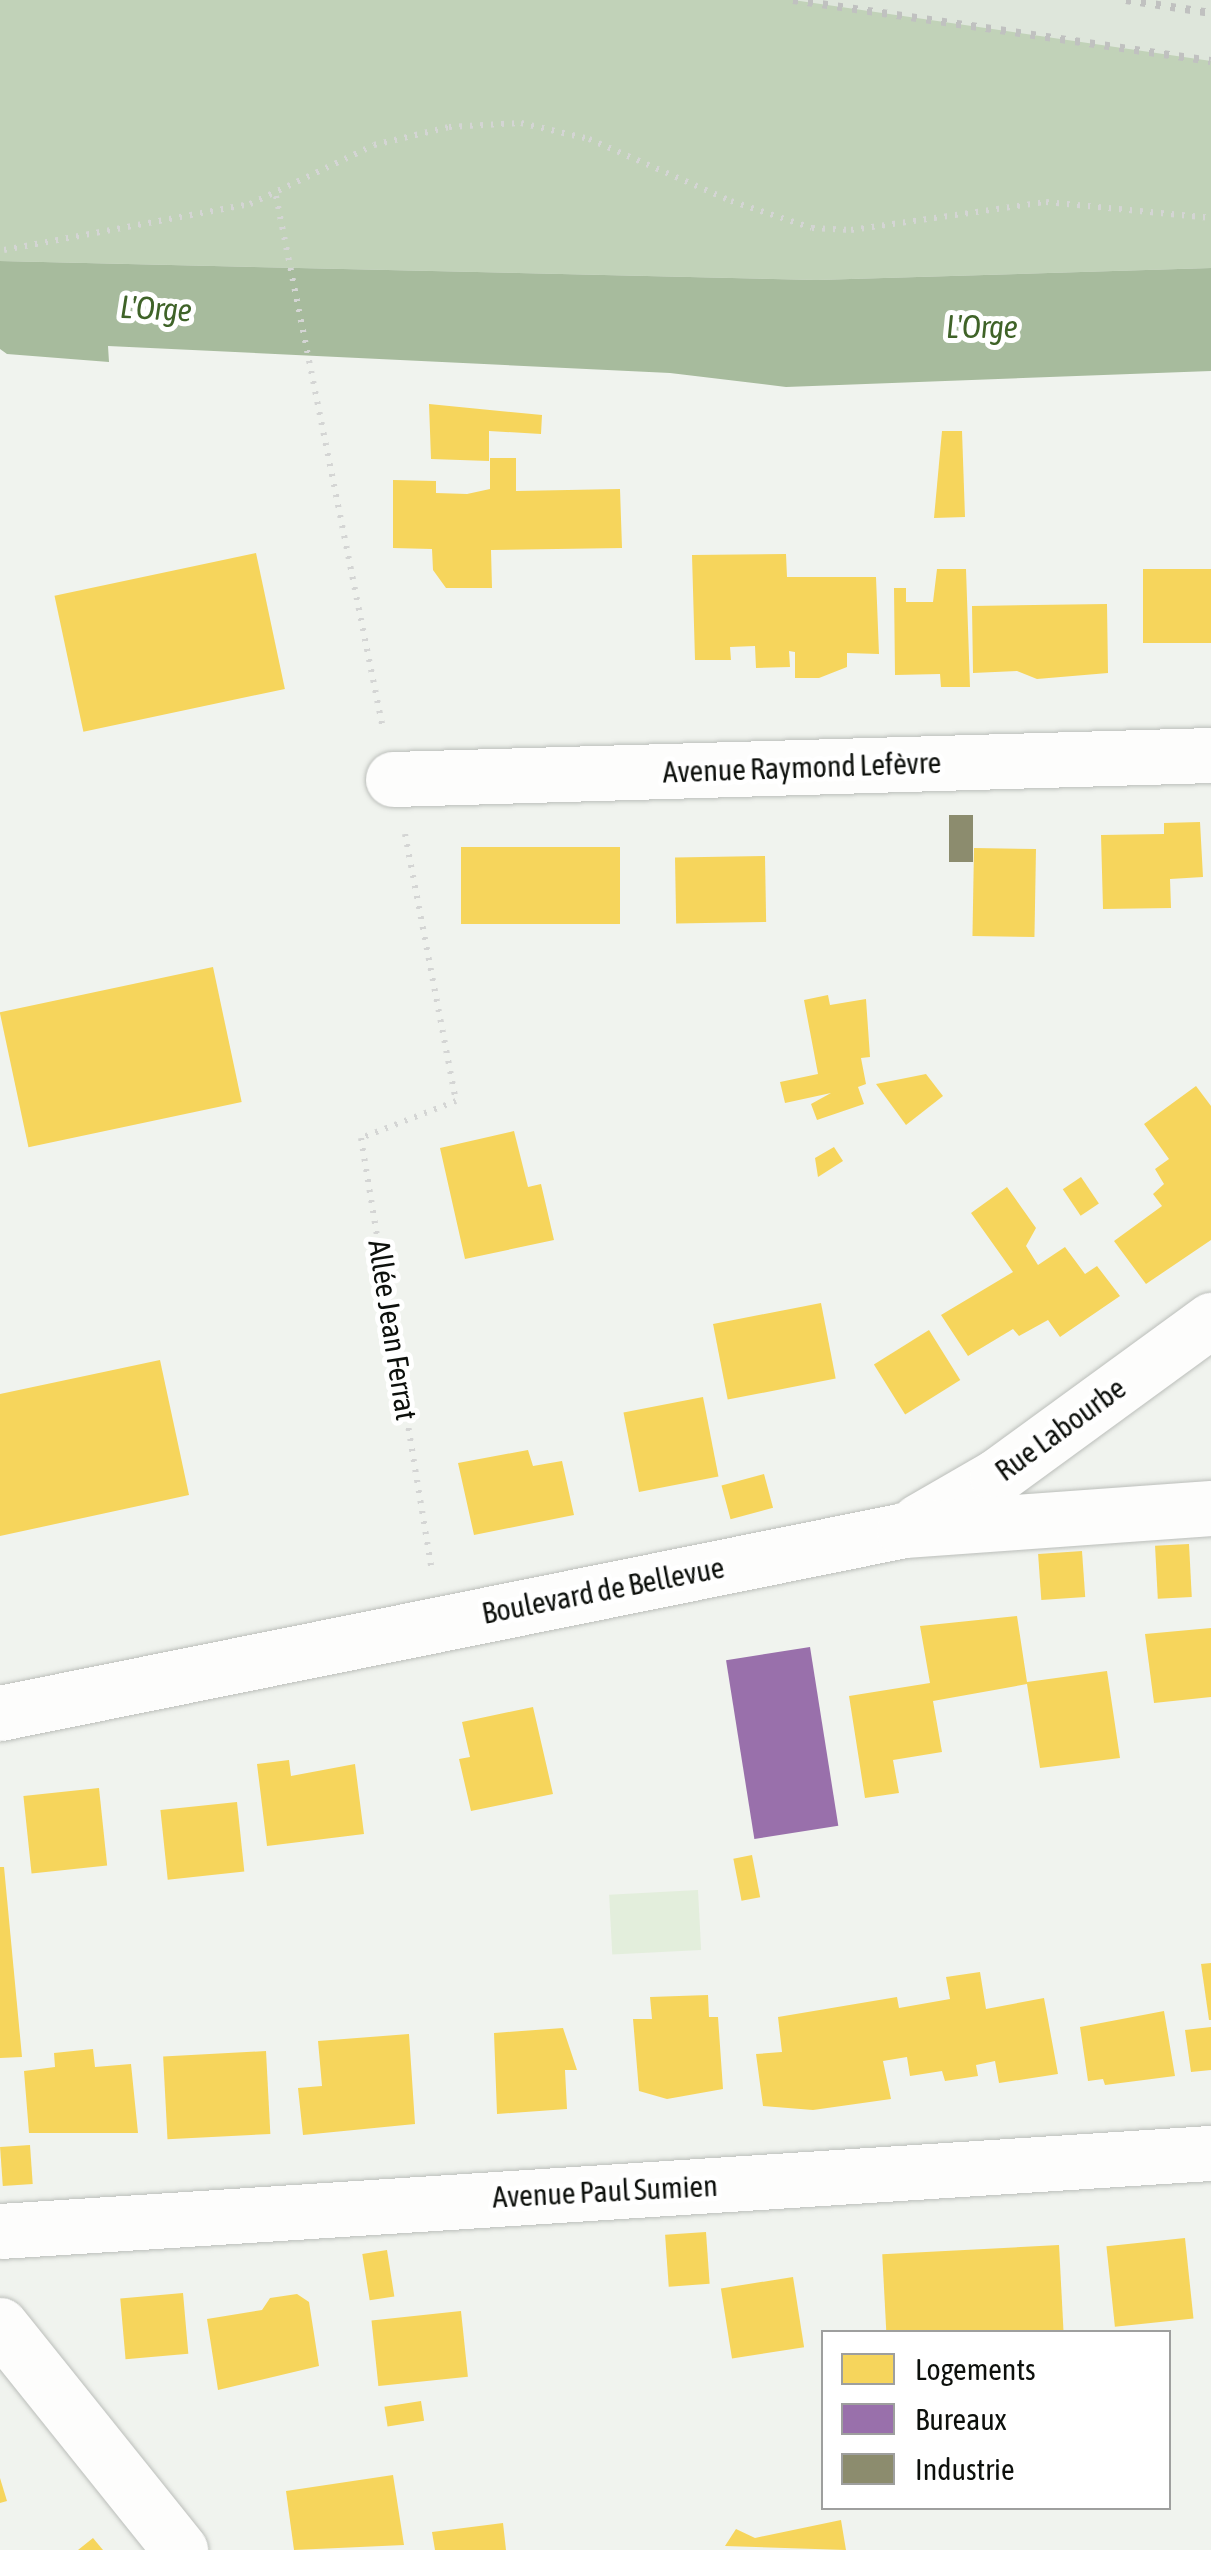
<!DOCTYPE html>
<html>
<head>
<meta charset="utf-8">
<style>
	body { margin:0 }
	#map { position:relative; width:1211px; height:2550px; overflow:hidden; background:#f0f3ee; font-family:"Asap Condensed",sans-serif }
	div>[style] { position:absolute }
	.built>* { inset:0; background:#dee6db }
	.green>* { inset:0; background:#e3eedc; transform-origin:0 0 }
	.forest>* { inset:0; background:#c1d2b8 }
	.water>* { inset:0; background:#a7bb9d }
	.homes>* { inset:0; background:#f6d55c; transform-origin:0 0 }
	.offices>* { inset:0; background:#9970ab; transform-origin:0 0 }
	.industry>* { inset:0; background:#8c8c6e; transform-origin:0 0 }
	.path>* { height:6px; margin-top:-3px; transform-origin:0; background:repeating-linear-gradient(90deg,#d4d5d4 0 2.5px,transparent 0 10.5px) }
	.roads { filter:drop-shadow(0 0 2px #bbbeba) drop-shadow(0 0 2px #bbbeba) }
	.minor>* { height:55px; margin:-27.5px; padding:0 27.5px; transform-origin:27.5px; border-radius:27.5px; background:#fdfdfc }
	.rail>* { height:8px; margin-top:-4px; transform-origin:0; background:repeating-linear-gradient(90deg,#c0c1c0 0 5px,transparent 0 15px) }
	span { translate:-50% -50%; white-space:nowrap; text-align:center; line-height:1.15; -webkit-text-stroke:10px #fff; paint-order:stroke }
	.street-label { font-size:30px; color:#0d100c }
	.water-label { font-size:32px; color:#3f6328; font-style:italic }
	.legend { position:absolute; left:821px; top:2330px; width:350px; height:180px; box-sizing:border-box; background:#fff; border:2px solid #9e9f9e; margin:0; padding:12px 18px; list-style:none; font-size:30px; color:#0d100c }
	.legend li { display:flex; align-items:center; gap:20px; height:50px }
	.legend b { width:50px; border:2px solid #9e9f9e }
</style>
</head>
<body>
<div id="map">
	<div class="built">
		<i style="clip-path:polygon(607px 0,1211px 0,1211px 95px)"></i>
	</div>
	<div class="green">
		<i style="left:698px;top:1890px;width:60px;height:89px;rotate:87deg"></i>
	</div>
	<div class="forest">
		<i style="clip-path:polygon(0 0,793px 0,1211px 61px,1211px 268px,817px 280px,0 261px)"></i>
	</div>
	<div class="water">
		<i style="clip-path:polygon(0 261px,817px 280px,1211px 268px,1211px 371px,786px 387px,670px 373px,108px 346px,109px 362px,7px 354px,0 349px)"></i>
	</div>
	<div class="homes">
		<i style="clip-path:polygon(429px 404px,542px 415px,541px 434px,489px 431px,489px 461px,431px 459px)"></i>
		<i style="clip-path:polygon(942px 431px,962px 431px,965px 517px,934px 518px)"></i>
		<i style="clip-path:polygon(490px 458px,516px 458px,516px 491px,620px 489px,622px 548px,491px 550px,492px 588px,446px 588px,433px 570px,432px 549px,393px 548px,393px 480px,436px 481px,436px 493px,467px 494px,490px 489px)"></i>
		<i style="left:256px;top:553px;width:139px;height:206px;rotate:78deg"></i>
		<i style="clip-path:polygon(786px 554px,787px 577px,876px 577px,879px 654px,847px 653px,847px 667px,819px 678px,795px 678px,795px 652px,789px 651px,790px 667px,756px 668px,755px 646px,730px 647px,731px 660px,695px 660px,692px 555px)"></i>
		<i style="clip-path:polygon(937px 569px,966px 569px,970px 687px,941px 687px,940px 674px,895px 675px,894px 588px,906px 588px,906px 602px,933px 602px)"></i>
		<i style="left:1143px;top:569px;width:68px;height:74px"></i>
		<i style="clip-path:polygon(1107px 604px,1108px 673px,1037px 679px,1017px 671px,973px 673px,972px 606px)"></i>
		<i style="clip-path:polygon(1200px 822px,1203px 877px,1170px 879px,1171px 908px,1103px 909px,1101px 835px,1164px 834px,1164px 823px)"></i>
		<i style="left:461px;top:847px;width:159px;height:77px"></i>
		<i style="left:974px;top:848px;width:62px;height:88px;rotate:1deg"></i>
		<i style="left:765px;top:856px;width:66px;height:90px;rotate:89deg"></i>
		<i style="left:213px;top:967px;width:138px;height:218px;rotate:78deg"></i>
		<i style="clip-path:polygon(828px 995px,830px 1005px,866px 999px,870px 1057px,861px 1058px,866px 1084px,858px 1087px,864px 1104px,817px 1120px,811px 1104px,831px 1093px,785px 1103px,780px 1082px,818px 1074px,804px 1000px)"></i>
		<i style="clip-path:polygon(926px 1074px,943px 1096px,906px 1125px,876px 1084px)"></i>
		<i style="clip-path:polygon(1196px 1086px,1211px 1106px,1211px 1240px,1146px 1284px,1114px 1241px,1162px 1206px,1153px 1194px,1164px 1184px,1155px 1169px,1169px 1159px,1144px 1124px)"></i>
		<i style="clip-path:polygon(514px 1131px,528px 1187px,541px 1184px,554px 1240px,465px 1259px,440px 1148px)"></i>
		<i style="clip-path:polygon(834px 1147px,843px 1161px,818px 1177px,815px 1158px)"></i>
		<i style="left:1081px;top:1177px;width:32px;height:22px;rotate:56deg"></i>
		<i style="clip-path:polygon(1007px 1187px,1036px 1228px,1026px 1246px,1038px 1265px,1065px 1247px,1085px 1274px,1097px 1266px,1120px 1296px,1060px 1337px,1048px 1320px,1019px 1336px,1013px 1329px,968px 1356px,941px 1315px,1013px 1272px,971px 1213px)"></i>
		<i style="left:821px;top:1303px;width:77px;height:110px;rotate:79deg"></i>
		<i style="left:929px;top:1330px;width:59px;height:65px;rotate:58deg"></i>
		<i style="clip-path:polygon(160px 1360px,189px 1495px,0 1536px,0 1394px)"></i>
		<i style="left:703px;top:1397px;width:81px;height:81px;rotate:79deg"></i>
		<i style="clip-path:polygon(528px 1450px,533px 1466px,562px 1461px,574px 1515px,474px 1535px,458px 1463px)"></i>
		<i style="left:764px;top:1474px;width:35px;height:44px;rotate:75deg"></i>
		<i style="left:1189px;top:1544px;width:53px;height:34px;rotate:87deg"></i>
		<i style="left:1082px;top:1551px;width:46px;height:44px;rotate:86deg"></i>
		<i style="clip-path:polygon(1017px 1616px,1027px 1682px,1107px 1671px,1120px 1758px,1040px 1768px,1027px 1684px,933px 1701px,942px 1752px,893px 1760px,899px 1793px,865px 1798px,849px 1696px,930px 1683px,920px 1626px)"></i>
		<i style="clip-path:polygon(1211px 1628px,1211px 1697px,1154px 1703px,1145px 1634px)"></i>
		<i style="clip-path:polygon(533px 1707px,553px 1794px,471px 1811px,459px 1759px,470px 1757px,462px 1722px)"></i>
		<i style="clip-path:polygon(289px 1760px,291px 1776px,355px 1764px,364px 1834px,267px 1846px,257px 1764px)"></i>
		<i style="left:99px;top:1788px;width:78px;height:76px;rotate:84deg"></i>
		<i style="left:237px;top:1802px;width:70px;height:77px;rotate:84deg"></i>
		<i style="left:752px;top:1855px;width:43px;height:19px;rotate:79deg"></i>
		<i style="clip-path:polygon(0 1867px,4px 1867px,22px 2057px,0 2058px)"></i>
		<i style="clip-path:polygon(1211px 1963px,1211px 2020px,1209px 2020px,1201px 1964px)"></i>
		<i style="clip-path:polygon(980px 1972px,986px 2009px,1044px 1998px,1058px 2074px,999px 2083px,995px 2061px,976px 2065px,978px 2076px,945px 2081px,942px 2071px,910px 2076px,907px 2057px,883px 2061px,891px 2099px,813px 2110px,763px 2106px,756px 2054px,782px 2052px,778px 2017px,897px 1997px,899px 2008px,950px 1999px,946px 1977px)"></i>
		<i style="clip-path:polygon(708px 1995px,709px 2017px,718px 2017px,723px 2089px,667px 2099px,639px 2091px,633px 2019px,652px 2019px,650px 1997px)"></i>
		<i style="clip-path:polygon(1164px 2011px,1175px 2076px,1105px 2085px,1103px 2079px,1088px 2081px,1080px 2027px)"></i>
		<i style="clip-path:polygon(1211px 2027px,1211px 2070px,1191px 2072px,1185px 2030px)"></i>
		<i style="clip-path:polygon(563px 2028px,577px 2070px,565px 2070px,567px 2109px,497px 2114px,494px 2033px)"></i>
		<i style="clip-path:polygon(409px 2034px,415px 2124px,303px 2135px,298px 2088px,322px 2086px,318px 2041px)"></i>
		<i style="clip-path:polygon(93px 2049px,95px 2067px,131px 2064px,138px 2133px,29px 2133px,24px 2071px,55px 2067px,54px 2053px)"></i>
		<i style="left:266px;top:2051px;width:83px;height:103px;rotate:87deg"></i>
		<i style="left:30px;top:2145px;width:39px;height:30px;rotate:86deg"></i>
		<i style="left:706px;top:2232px;width:52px;height:41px;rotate:86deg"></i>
		<i style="left:1185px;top:2238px;width:81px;height:79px;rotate:84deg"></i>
		<i style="left:1059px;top:2245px;width:87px;height:177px;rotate:87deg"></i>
		<i style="left:387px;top:2250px;width:47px;height:25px;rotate:81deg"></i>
		<i style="left:793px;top:2277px;width:71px;height:73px;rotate:81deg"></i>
		<i style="left:183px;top:2293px;width:61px;height:63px;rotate:85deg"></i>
		<i style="clip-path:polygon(297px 2294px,309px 2302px,319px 2366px,218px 2390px,207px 2319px,262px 2310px,270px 2298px)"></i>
		<i style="left:461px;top:2311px;width:66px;height:90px;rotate:84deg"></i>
		<i style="left:421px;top:2401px;width:20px;height:37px;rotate:81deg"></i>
		<i style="clip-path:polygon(393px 2475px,404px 2545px,294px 2550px,286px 2491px)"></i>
		<i style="clip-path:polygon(0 2478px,7px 2501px,0 2503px)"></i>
		<i style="clip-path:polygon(841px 2520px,846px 2550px,725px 2546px,736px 2529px,755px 2538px)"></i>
		<i style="clip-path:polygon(503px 2523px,506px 2550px,435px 2550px,432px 2532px)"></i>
		<i style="clip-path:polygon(93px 2538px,103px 2550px,78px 2550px)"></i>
	</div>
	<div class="offices">
		<i style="left:810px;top:1647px;width:181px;height:85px;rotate:81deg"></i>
	</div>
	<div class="industry">
		<i style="left:973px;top:815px;width:47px;height:24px;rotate:90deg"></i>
	</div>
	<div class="path">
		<i style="left:276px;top:196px;width:539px;rotate:78.65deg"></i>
		<i style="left:4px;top:250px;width:250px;rotate:-10.6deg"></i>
		<i style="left:250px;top:204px;width:137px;rotate:-25.4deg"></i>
		<i style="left:374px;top:145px;width:77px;rotate:-13.5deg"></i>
		<i style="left:449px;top:127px;width:72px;rotate:-3.2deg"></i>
		<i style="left:521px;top:123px;width:70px;rotate:13.2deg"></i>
		<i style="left:589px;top:139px;width:155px;rotate:23.6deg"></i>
		<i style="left:731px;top:201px;width:85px;rotate:18.4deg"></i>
		<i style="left:812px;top:228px;width:39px;rotate:3deg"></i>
		<i style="left:851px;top:230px;width:197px;rotate:-8.2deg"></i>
		<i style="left:1046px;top:202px;width:166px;rotate:5.5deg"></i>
		<i style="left:405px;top:834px;width:272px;rotate:79.2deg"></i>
		<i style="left:456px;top:1101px;width:102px;rotate:158.7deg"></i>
		<i style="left:361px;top:1138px;width:435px;rotate:80.7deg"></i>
	</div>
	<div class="roads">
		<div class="minor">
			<i style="left:393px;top:779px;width:818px;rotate:-1.68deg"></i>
			<i style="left:919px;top:1521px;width:90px;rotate:-30deg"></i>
			<i style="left:997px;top:1476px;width:265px;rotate:-36.1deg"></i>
			<i style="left:0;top:1713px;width:922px;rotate:-11.44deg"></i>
			<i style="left:904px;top:1530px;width:308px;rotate:-4.1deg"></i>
			<i style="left:0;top:2231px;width:1214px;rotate:-3.69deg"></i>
			<i style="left:0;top:2325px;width:288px;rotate:51.3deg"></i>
		</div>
	</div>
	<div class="rail">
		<i style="left:793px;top:0;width:422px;rotate:8.3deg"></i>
		<i style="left:1126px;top:0;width:86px;rotate:8.7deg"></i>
	</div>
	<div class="street-label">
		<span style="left:802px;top:767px;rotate:-2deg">Avenue Raymond Lefèvre</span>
		<span style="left:393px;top:1330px;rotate:81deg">Allée Jean Ferrat</span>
		<span style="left:1060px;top:1429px;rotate:-36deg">Rue Labourbe</span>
		<span style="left:603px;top:1590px;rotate:-11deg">Boulevard de Bellevue</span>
		<span style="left:605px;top:2191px;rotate:-3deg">Avenue Paul Sumien</span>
	</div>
	<div class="water-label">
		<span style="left:156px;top:309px;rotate:3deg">L'Orge</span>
		<span style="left:982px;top:327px">L'Orge</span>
	</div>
	<ul class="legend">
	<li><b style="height:28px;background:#f6d55c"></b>Logements</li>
	<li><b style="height:28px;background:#9970ab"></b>Bureaux</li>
	<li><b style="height:28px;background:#8c8c6e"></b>Industrie</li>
	</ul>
</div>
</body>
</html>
